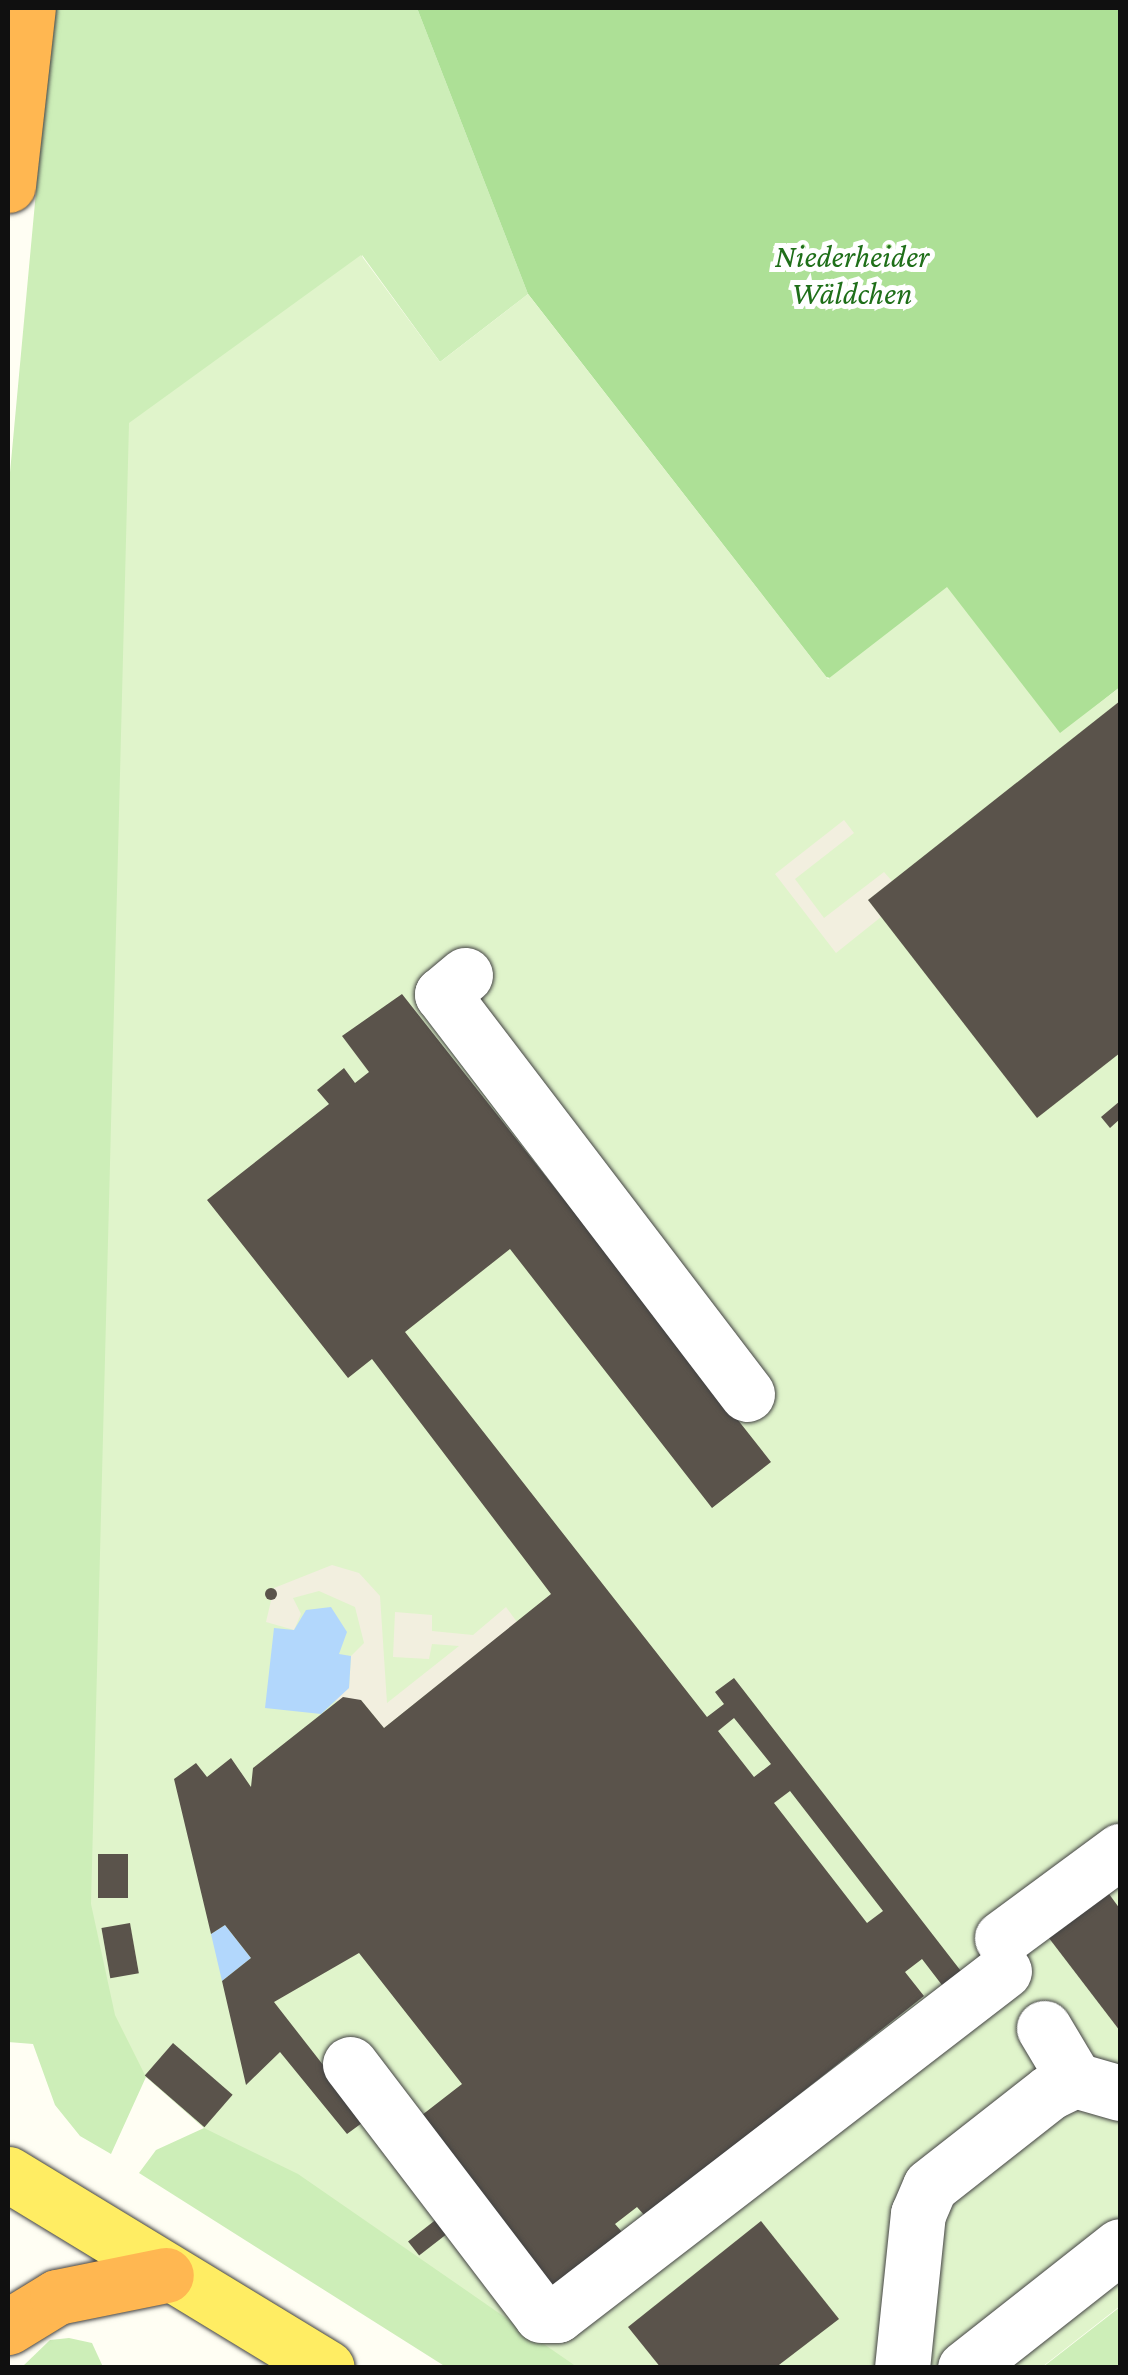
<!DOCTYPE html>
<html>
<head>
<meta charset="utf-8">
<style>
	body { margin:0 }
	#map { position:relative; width:1128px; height:2375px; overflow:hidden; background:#fffef3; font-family:"Crimson Pro",serif }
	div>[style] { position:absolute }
	.green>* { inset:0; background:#cdeeb8 }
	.forest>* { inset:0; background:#ade096 }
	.pitch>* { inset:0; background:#e0f4cb }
	.plaza>* { inset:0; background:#f2efdf }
	.water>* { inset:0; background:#b2d7fc }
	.building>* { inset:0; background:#5a534b; transform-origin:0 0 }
	.round { border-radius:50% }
	.roads { filter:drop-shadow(0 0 2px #434343) drop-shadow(0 0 2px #434343) }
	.minor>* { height:55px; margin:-27.5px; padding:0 27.5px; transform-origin:27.5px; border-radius:27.5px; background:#fff }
	.major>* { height:55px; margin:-27.5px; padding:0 27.5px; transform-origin:27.5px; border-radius:27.5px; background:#ffed63 }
	.highway>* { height:55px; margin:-27.5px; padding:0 27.5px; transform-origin:27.5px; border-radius:27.5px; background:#ffb751 }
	span { translate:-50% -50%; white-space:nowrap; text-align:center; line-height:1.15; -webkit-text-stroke:10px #fff; paint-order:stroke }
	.park-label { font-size:32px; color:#1f6f19; font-style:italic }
	.frame { position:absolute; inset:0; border:10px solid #101010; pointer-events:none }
</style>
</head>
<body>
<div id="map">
	<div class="green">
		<i style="clip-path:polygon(53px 8px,417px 8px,528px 294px,440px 365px,523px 298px,440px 362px,362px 255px,643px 2367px,446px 2367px,139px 2173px,156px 2150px,204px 2128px,146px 2077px,111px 2154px,80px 2136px,55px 2105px,33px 2044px,8px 2042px,8px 494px)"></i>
		<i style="clip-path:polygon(1120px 2307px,1120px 2367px,1043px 2367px)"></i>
		<i style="clip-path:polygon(69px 2338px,92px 2343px,103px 2367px,22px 2367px,50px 2340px)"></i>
	</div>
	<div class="forest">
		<i style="clip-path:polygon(417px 8px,1120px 8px,1120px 687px,1061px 734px,826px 677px,528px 294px)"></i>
	</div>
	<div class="pitch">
		<i style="clip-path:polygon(361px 255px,440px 362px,528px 294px,828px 679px,947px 587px,1060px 733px,1120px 687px,1120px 2306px,1042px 2367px,577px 2367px,298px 2174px,204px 2128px,146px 2077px,115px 2015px,91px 1904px,129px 423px)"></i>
	</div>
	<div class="plaza">
		<i style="clip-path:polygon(844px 820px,854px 833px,795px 879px,824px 918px,884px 872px,892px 881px,868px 900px,881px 917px,836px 953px,775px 874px)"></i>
		<i style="clip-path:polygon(332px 1565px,359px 1573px,380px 1596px,387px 1703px,459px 1646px,432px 1644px,429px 1659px,393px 1657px,395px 1612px,432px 1615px,432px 1631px,473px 1635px,506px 1607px,517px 1622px,384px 1728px,361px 1700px,331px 1701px,349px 1688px,351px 1656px,364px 1643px,355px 1607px,319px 1591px,293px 1598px,301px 1614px,294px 1630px,266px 1622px,274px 1588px)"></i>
	</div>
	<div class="water">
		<i style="clip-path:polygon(331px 1607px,347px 1632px,339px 1654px,351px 1656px,349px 1688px,321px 1714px,265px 1708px,274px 1628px,294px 1630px,306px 1610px)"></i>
		<i style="clip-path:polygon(225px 1925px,251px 1958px,222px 1981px,211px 1934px)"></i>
	</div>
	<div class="building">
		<i style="clip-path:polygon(1120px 701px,1120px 1053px,1037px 1118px,868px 900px)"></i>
		<i style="clip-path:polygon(evenodd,402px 994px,771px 1462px,712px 1508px,510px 1249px,405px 1332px,707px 1717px,724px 1704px,715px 1692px,734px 1678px,964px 1975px,945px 1989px,922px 1959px,905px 1972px,924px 1996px,645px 2216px,637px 2207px,615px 2224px,622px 2232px,546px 2291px,413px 2122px,462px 2084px,359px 1953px,274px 2002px,366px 2120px,347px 2134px,280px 2052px,246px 2085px,222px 1981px,251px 1958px,225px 1925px,211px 1934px,174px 1779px,196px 1763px,207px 1777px,231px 1758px,251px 1787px,253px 1768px,343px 1697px,361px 1700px,384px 1728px,551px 1594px,372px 1359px,348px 1378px,207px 1200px,329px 1104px,317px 1090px,344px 1068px,355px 1083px,369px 1072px,342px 1036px,402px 994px,734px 1718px,771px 1764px,754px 1777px,718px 1731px,734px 1718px,402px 994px,790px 1791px,883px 1911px,867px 1923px,774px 1803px,790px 1791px)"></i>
		<i style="clip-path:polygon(1120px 1101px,1120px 1119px,1110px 1128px,1101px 1117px)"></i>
		<i class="round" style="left:265px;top:1588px;width:12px;height:12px"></i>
		<i style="left:98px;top:1854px;width:30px;height:44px"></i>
		<i style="clip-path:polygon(1101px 1883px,1120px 1909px,1120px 2031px,1042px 1929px)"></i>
		<i style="left:130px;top:1923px;width:51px;height:29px;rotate:80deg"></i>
		<i style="left:173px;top:2043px;width:79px;height:43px;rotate:41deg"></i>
		<i style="left:438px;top:2218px;width:18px;height:38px;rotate:52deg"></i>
		<i style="clip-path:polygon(761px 2221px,839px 2319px,775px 2368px,661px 2368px,628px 2327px)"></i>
	</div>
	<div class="roads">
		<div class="minor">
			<i style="left:465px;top:975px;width:30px;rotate:140deg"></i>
			<i style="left:442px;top:994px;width:503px;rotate:52.67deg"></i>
			<i style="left:1002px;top:1938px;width:147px;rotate:-36.4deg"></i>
			<i style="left:1044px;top:2028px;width:61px;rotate:59.2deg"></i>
			<i style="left:350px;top:2064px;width:315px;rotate:52.7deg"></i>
			<i style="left:541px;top:2315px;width:16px"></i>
			<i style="left:557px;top:2315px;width:564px;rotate:-37.58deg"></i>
			<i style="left:902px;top:2368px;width:155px;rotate:-84.1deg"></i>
			<i style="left:918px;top:2214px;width:30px;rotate:-67deg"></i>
			<i style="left:930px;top:2186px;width:152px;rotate:-38.1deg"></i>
			<i style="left:1050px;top:2092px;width:28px;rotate:-26deg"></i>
			<i style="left:1075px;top:2080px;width:47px;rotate:16.1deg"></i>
			<i style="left:965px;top:2368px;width:197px;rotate:-38.2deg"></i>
		</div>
		<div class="major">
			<i style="left:8px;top:2174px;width:373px;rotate:31.3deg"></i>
		</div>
		<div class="highway">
			<i style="left:8px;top:185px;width:178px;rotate:-83.6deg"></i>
			<i style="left:8px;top:2327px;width:57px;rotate:-31.5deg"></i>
			<i style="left:57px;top:2297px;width:111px;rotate:-11.4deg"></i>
		</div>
	</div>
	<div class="park-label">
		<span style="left:852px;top:275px">Niederheider<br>Wäldchen</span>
	</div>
	<div class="frame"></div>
</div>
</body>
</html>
